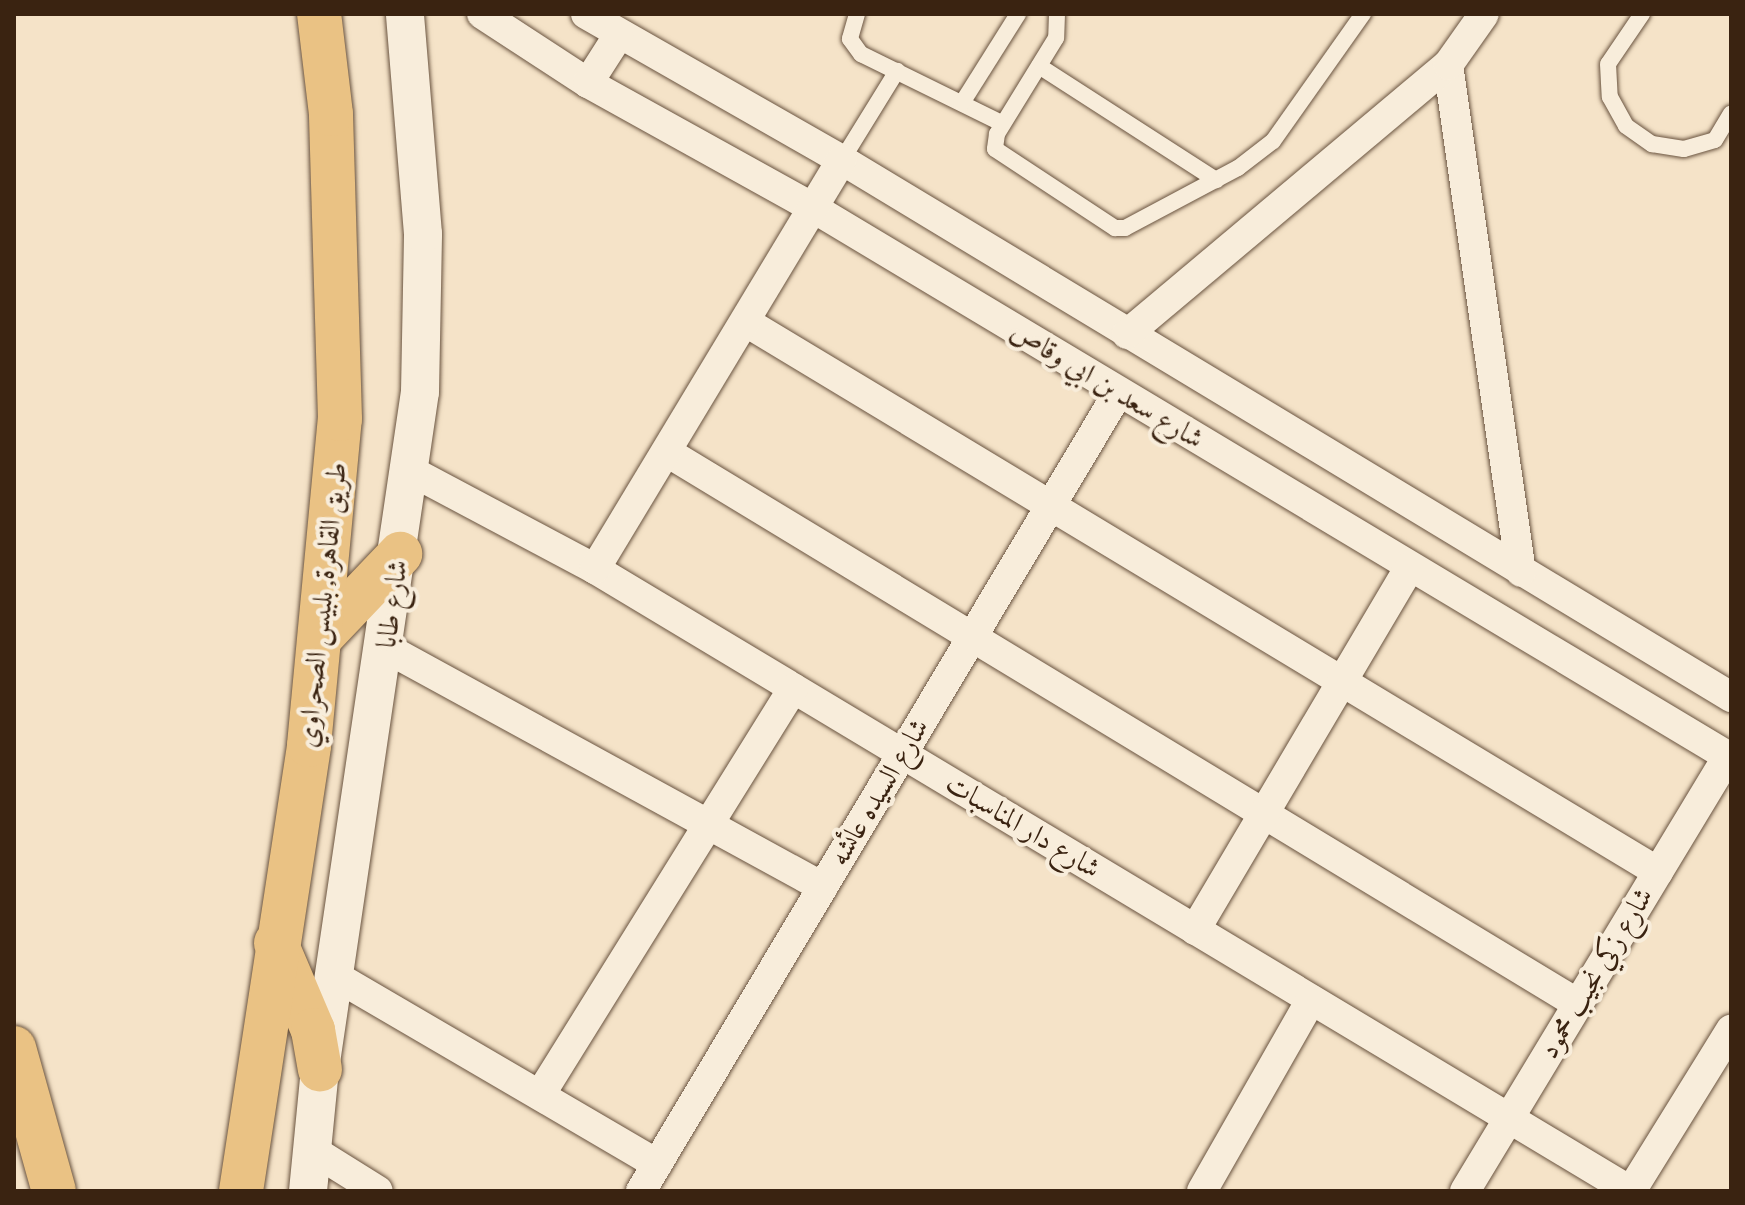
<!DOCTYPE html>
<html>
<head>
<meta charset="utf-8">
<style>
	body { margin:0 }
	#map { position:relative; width:1745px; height:1205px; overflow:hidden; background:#f5e3c8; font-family:"IM FELL French Canon",Amiri,serif }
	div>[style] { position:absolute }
	.roads { filter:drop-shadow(0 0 2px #69533f) drop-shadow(0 0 2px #69533f) }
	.service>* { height:16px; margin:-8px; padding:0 8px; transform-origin:8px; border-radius:8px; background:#f8eddb }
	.minor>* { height:30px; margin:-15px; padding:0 15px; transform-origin:15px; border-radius:15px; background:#f8eddb }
	.tertiary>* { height:38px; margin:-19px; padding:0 19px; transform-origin:19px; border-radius:19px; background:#f8eddb }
	.trunk>* { height:44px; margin:-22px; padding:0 22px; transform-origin:22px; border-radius:22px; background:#eac284 }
	span { translate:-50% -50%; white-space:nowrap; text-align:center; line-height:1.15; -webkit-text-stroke:8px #f8eddb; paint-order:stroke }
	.street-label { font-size:28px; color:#3a2311 }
	.frame { position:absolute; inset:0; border:16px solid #3a2311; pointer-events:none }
</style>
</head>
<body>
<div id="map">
	<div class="roads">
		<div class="service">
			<i style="left:857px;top:14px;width:26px;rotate:106deg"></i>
			<i style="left:850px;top:39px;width:19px;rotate:54deg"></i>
			<i style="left:861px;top:54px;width:158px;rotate:26.2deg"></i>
			<i style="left:1057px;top:14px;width:24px;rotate:92deg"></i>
			<i style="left:1056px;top:38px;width:113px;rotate:121.6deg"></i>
			<i style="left:997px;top:134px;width:15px;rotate:98deg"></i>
			<i style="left:995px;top:149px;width:144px;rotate:33.4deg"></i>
			<i style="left:1115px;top:228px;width:10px"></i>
			<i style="left:1125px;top:228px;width:128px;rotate:-28deg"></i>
			<i style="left:1238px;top:168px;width:44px;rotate:-37.6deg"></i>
			<i style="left:1273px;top:141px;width:156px;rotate:-54.7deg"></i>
			<i style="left:1642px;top:14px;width:60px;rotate:124.2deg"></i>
			<i style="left:1608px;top:64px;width:33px;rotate:87deg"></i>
			<i style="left:1610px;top:97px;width:33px;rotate:61deg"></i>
			<i style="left:1626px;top:126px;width:32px;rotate:35deg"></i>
			<i style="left:1652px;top:144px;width:32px;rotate:9deg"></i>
			<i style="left:1684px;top:149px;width:32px;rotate:-16deg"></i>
			<i style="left:1715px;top:140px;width:31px;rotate:-59deg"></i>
			<i style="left:1039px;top:66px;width:211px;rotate:32.8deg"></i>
			<i style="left:962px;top:103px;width:105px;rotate:-57.8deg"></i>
			<i style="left:842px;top:160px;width:105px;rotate:-58.3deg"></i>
		</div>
		<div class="minor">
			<i style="left:482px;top:14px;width:126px;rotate:33.1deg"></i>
			<i style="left:588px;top:83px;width:260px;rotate:29deg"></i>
			<i style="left:815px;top:209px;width:1068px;rotate:30.94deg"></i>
			<i style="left:586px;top:14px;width:295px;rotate:29.7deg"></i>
			<i style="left:842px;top:160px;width:1039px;rotate:31.13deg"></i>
			<i style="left:1448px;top:65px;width:512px;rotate:81.81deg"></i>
			<i style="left:588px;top:83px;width:56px;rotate:-57.4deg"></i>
			<i style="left:746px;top:322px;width:1065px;rotate:31.09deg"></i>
			<i style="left:1127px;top:334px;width:419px;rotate:-40deg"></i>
			<i style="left:1448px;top:65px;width:62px;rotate:-54.8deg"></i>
			<i style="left:667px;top:452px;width:1065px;rotate:31.21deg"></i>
			<i style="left:411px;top:471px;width:208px;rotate:28deg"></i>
			<i style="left:595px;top:569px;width:1208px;rotate:31deg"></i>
			<i style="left:595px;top:569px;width:478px;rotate:-58.9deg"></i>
			<i style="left:386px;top:648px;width:498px;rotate:28.7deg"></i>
			<i style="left:1195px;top:930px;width:422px;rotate:-59.4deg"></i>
			<i style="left:337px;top:977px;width:371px;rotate:30.3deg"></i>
			<i style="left:540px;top:1095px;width:479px;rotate:-58.1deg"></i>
			<i style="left:314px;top:1151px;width:75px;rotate:32deg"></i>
			<i style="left:641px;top:1191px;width:930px;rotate:-59.13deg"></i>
			<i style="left:1202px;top:1191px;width:220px;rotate:-60.3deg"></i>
			<i style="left:1465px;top:1191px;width:508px;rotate:-58.84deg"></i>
			<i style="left:1631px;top:1191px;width:190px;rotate:-58.2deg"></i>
		</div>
		<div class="tertiary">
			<i style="left:308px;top:1191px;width:123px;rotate:-84.4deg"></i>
			<i style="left:320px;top:1069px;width:684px;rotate:-81.6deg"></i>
			<i style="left:420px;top:392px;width:158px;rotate:-88.9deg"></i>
			<i style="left:423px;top:234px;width:221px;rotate:-94.7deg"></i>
		</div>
		<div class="trunk">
			<i style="left:321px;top:637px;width:115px;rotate:-46.4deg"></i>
			<i style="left:276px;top:943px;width:95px;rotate:67deg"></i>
			<i style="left:313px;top:1030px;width:40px;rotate:80deg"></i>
			<i style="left:14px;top:1048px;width:148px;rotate:74.4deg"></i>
			<i style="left:241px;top:1191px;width:451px;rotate:-81.3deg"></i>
			<i style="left:309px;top:745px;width:327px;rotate:-84.6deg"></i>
			<i style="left:340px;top:419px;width:305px;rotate:-91.7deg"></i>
			<i style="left:331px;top:114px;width:101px;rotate:-96.8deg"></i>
		</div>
	</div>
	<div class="street-label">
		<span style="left:1107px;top:385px;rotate:31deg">شارع سعد بن ابي وقاص</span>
		<span style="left:392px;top:604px;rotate:-82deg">شارع طابا</span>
		<span style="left:322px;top:605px;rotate:-84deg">طريق القاهرة, بلبيس الصحراوي</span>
		<span style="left:879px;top:792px;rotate:-59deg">شارع السيده عائشه</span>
		<span style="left:1023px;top:826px;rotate:31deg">شارع دار المناسبات</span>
		<span style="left:1596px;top:973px;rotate:-59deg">شارع زكي نجيب محمود</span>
	</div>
	<div class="frame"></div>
</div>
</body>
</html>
